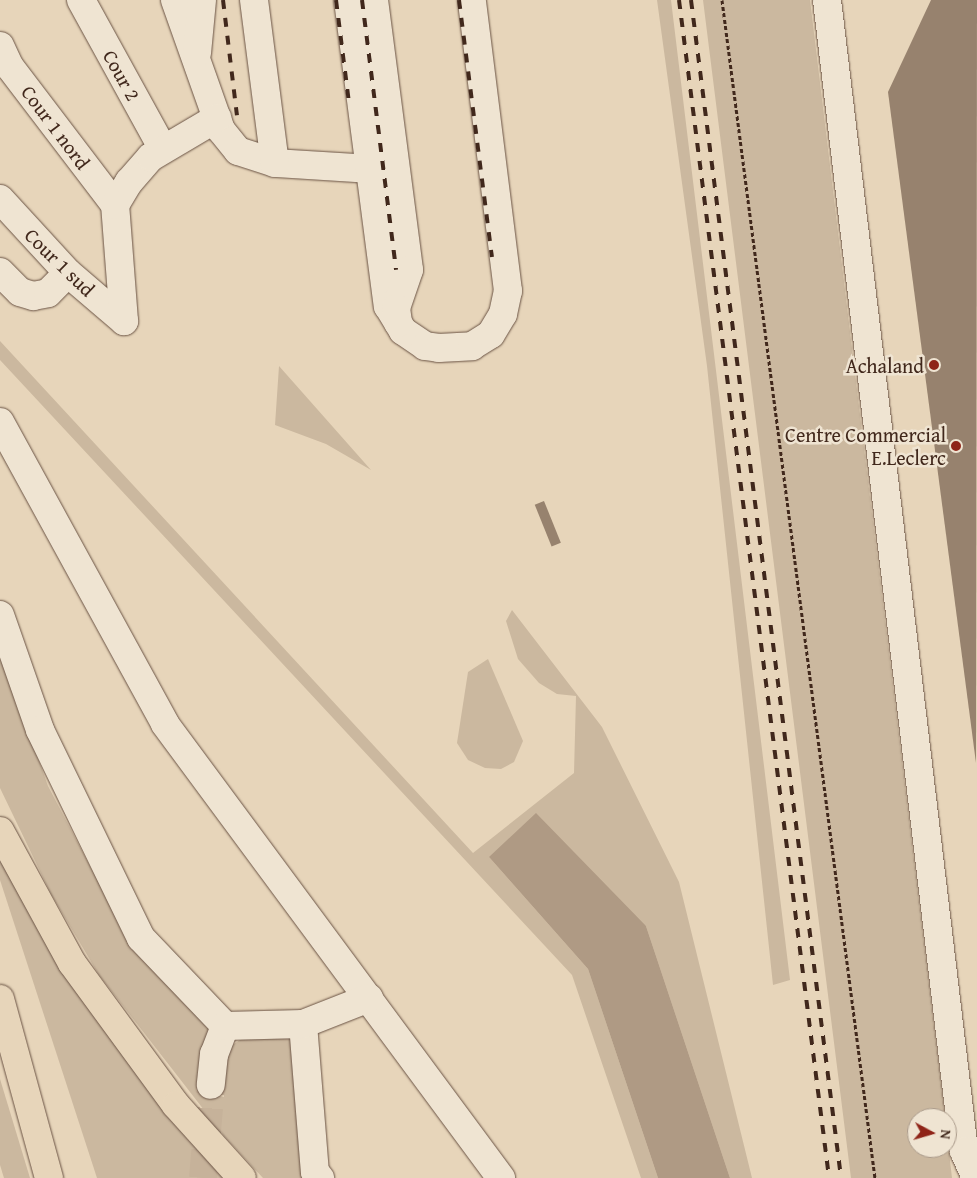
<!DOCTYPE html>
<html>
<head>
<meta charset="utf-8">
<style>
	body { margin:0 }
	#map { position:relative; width:977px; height:1178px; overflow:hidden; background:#e7d5ba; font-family:"Gentium Book Plus",serif }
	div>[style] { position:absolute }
	.green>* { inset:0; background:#cbb89f }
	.water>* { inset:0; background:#af9a84 }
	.building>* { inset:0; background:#97826e; transform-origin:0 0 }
	.minor-tunnel>* { height:28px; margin-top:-14px; transform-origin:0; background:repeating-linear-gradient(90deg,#c6b29a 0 28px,transparent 0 42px) }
	.path>* { height:3px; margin-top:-1.5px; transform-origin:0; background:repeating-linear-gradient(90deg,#41281c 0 4px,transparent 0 6.5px) }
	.roads { filter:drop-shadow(0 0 1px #6a5344) drop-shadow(0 0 1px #6a5344) }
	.minor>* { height:28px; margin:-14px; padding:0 14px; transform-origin:14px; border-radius:14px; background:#efe4d2 }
	.highway>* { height:28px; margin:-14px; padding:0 14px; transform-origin:14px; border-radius:14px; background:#e7d5ba }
	.rail>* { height:4px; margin-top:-2px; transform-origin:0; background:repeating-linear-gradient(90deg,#41281c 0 9px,transparent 0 18px) }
	.dots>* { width:14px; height:14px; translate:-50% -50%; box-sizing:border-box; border:2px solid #efe4d2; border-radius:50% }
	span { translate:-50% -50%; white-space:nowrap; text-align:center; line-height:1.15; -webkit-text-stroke:5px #efe4d2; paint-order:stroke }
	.street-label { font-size:20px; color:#41281c }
	.poi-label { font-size:20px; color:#41281c }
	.right { translate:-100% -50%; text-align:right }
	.north { position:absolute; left:907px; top:1108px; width:50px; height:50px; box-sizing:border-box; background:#efe4d2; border:1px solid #a99989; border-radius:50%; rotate:96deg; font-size:14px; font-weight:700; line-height:20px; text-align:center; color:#41281c }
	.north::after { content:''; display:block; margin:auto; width:18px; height:22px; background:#8f2418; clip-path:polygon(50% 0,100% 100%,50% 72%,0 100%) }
</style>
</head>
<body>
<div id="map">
	<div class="green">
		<i style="clip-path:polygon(657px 0,671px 0,790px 980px,773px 985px,707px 366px)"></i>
		<i style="clip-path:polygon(703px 0,810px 0,945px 1118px,917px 1118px,917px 1148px,947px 1148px,947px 1135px,952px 1178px,851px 1178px)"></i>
		<i style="clip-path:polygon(0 341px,473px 853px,574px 773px,576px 696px,557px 694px,539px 683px,518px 659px,506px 621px,512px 610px,602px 727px,679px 882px,752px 1178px,730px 1178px,646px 926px,489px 857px,588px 969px,658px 1178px,641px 1178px,572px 975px,0 360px)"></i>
		<i style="clip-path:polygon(279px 366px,371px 470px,326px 444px,275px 425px)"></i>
		<i style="clip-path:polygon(0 652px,48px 786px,134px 950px,210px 1026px,196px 1091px,224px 1097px,222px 1064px,231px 1046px,246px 1036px,291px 1039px,305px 1178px,263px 1178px,225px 1137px,99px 975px,51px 894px,0 788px)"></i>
		<i style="clip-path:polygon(488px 659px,523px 741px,514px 762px,501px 769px,485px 768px,468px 760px,457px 743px,468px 672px)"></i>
		<i style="clip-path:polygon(0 853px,225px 1178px,97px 1178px,0 880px)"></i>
		<i style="clip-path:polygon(0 1079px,30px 1178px,4px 1178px,0 1165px)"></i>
	</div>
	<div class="water">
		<i style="clip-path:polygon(536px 813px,646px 926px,730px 1178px,658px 1178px,588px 969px,489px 857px)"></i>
	</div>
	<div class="building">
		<i style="clip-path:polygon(931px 0,977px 0,976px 763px,888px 92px)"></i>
		<i style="left:544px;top:501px;width:45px;height:10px;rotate:68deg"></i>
	</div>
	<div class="minor-tunnel">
		<i style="left:203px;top:1178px;width:93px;rotate:-85.1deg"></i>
	</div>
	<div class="path">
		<i style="left:722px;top:0;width:1188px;rotate:82.6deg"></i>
	</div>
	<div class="roads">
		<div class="minor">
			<i style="left:81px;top:0;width:170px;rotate:61.2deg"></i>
			<i style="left:175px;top:0;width:138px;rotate:70.5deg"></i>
			<i style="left:221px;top:130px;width:27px;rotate:51deg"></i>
			<i style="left:238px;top:151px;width:39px;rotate:18deg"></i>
			<i style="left:275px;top:163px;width:95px;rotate:3.6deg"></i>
			<i style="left:254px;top:0;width:164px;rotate:82.7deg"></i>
			<i style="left:348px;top:0;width:309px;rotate:82.6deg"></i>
			<i style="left:388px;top:306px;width:29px;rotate:59deg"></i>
			<i style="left:403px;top:331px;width:27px;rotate:34deg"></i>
			<i style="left:425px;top:346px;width:14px;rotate:8deg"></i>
			<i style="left:439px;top:348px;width:33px;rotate:-3deg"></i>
			<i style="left:472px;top:346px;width:22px;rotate:-32deg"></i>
			<i style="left:491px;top:334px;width:23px;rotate:-59deg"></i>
			<i style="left:503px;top:314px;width:24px;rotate:-78deg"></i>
			<i style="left:508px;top:291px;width:293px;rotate:-97.1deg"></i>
			<i style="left:374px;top:0;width:272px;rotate:82.6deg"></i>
			<i style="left:409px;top:270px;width:40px;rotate:108.9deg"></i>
			<i style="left:396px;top:308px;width:15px;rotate:82deg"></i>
			<i style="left:827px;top:0;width:1159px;rotate:83.21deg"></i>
			<i style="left:964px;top:1151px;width:30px;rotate:66deg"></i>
			<i style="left:0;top:46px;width:23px;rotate:65deg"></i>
			<i style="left:10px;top:67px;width:173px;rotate:52.7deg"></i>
			<i style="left:197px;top:53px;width:53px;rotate:-84.6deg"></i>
			<i style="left:0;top:199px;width:100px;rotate:47.4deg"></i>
			<i style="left:68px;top:273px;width:74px;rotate:40.6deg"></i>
			<i style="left:0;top:272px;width:28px;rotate:45deg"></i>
			<i style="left:20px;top:292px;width:14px;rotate:17deg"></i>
			<i style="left:33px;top:296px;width:15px;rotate:-11deg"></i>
			<i style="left:48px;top:293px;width:28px;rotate:-45deg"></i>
			<i style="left:124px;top:321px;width:116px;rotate:-94.4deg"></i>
			<i style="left:115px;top:205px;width:27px;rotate:-59deg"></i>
			<i style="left:129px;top:182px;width:33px;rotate:-49deg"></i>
			<i style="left:151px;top:157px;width:77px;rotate:-30.6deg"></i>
			<i style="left:0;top:422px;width:344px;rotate:61.3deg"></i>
			<i style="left:165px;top:724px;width:565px;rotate:53.5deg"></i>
			<i style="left:0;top:615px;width:122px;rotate:70.8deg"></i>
			<i style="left:40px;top:730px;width:231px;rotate:64.1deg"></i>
			<i style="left:141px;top:938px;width:122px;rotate:46.3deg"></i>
			<i style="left:225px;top:1026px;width:30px;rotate:111deg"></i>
			<i style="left:214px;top:1054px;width:31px;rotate:96deg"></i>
			<i style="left:303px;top:1024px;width:148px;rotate:85.4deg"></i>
			<i style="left:315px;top:1172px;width:8px;rotate:50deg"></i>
			<i style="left:225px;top:1026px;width:78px;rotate:-1.5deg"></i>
			<i style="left:303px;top:1024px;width:71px;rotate:-21.5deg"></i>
		</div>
		<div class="highway">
			<i style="left:0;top:831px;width:150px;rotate:61.4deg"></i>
			<i style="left:72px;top:963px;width:176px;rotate:53.8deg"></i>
			<i style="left:176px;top:1105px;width:98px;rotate:47.9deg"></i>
			<i style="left:0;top:999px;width:186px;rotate:74.7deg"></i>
		</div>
	</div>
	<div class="rail">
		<i style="left:223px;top:0;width:116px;rotate:83.1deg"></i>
		<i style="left:336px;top:0;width:104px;rotate:82.8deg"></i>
		<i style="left:362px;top:0;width:272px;rotate:82.8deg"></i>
		<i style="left:459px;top:0;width:259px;rotate:82.7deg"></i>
		<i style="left:679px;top:0;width:1188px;rotate:82.74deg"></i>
		<i style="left:691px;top:0;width:1188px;rotate:82.74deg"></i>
	</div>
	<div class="dots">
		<i style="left:934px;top:365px;background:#8f2418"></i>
		<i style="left:956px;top:446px;background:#8f2418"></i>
	</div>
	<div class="street-label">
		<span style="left:122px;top:75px;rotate:61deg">Cour 2</span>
		<span style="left:56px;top:127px;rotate:53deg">Cour 1 nord</span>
		<span style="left:60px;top:262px;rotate:44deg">Cour 1 sud</span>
	</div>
	<div class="poi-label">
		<span class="right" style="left:924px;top:365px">Achaland</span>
		<span class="right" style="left:946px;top:446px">Centre Commercial<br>E.Leclerc</span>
	</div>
	<div class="north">N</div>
</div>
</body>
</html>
